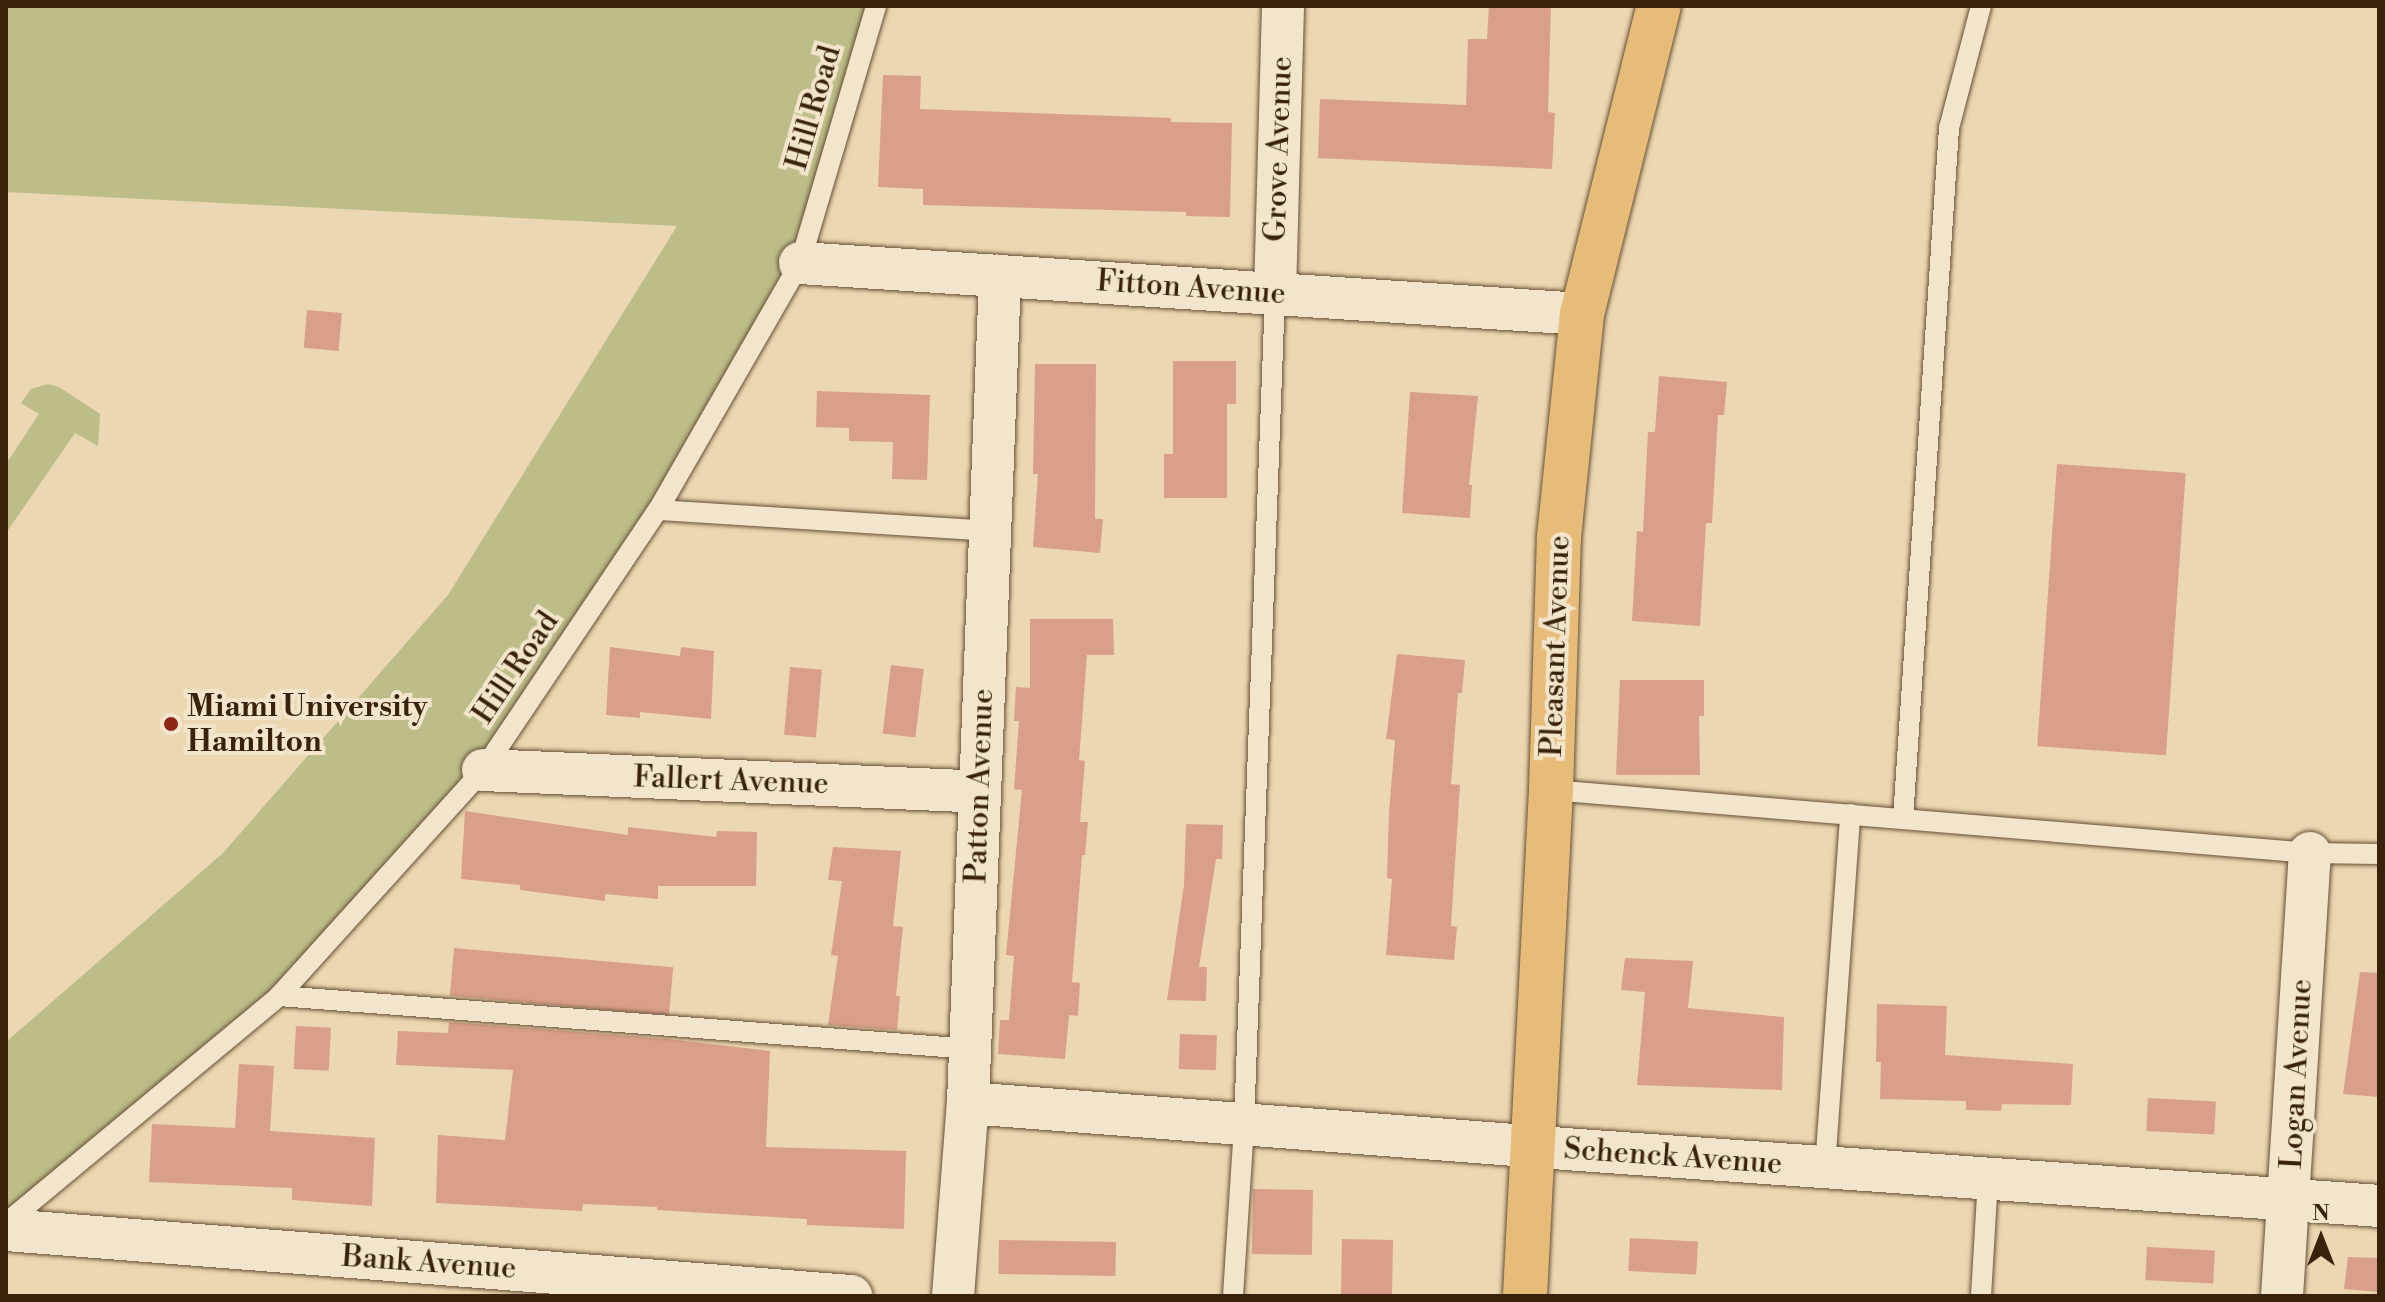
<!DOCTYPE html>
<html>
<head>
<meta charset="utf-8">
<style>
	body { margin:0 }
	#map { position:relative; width:2385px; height:1302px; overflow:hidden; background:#ebd7b1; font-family:"Libre Bodoni",serif }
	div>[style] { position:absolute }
	.green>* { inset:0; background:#bcbd88 }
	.building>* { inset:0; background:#d99f8a; transform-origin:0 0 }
	.roads { filter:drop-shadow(0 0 2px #664f35) drop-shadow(0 0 2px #664f35) }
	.service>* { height:20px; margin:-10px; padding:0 10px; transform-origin:10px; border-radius:10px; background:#f2e5cc }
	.minor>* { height:42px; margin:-21px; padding:0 21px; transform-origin:21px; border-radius:21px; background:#f2e5cc }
	.primary>* { height:44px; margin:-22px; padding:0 22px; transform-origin:22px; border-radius:22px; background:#e6bc78 }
	.dots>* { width:22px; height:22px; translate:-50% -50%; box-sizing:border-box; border:4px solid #f2e5cc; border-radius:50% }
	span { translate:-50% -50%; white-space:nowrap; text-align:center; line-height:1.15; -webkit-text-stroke:8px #f2e5cc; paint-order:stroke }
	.street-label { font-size:30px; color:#39220c }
	.poi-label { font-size:30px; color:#39220c; font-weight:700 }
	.left { translate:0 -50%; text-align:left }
	.frame { position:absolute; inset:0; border:8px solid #39220c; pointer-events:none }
	.north { position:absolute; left:2281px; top:1198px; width:80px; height:80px; -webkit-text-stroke:6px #f2e5cc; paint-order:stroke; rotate:0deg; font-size:22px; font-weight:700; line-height:32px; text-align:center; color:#39220c }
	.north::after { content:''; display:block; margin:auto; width:28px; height:36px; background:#39220c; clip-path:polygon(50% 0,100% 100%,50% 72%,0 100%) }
</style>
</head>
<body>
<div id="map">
	<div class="green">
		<i style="clip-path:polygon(6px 6px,884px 6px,800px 263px,658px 510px,484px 770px,279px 996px,6px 1223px,6px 1042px,223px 853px,448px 595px,677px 226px,6px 192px)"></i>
		<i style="clip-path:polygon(48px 384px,59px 387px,100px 414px,98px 446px,75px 433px,6px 533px,6px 464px,39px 414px,21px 403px,31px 389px)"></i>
	</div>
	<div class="building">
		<i style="clip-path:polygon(1489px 6px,1551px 6px,1548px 112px,1555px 113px,1552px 169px,1318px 158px,1320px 99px,1466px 105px,1468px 39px,1487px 39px)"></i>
		<i style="clip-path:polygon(883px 75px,921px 76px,920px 109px,1171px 118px,1171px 122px,1232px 123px,1230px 217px,1186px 216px,1186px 212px,923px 205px,923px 189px,878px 187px)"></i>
		<i style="left:307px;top:310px;width:35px;height:38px;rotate:5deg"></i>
		<i style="clip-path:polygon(1173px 361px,1236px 361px,1236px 404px,1227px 404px,1227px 498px,1164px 498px,1164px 454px,1173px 454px)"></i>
		<i style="clip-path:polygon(1035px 364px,1096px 364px,1095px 519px,1103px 519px,1100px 553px,1033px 547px,1038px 474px,1033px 474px)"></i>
		<i style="clip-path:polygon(1659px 376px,1727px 382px,1724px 415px,1718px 415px,1712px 523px,1706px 523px,1700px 626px,1632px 621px,1637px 531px,1643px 532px,1648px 432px,1655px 432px)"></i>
		<i style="clip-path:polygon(817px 391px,930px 395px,927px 480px,892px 479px,893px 442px,849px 441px,849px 428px,816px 427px)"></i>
		<i style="clip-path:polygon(1410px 392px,1478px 396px,1469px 485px,1472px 485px,1470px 518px,1402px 513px)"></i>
		<i style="left:2057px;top:464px;width:129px;height:283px;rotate:4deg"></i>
		<i style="clip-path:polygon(1030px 619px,1113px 619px,1114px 655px,1087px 655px,1079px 760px,1085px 761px,1080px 822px,1088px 822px,1085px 855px,1082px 855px,1072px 982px,1080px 983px,1078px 1016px,1069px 1015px,1065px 1059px,998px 1054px,1000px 1020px,1009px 1020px,1014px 956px,1006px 955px,1022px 790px,1014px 789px,1019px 721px,1014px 721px,1016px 687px,1030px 688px)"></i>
		<i style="clip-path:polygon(610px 647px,680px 656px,681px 647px,714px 651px,711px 719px,640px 712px,640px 718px,606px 715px)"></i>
		<i style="clip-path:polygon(1397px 654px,1465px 660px,1462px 693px,1458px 693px,1451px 784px,1460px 785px,1451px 926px,1457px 927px,1454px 960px,1386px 955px,1392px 879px,1387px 878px,1389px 813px,1395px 740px,1386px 739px)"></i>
		<i style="left:891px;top:665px;width:33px;height:69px;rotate:7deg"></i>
		<i style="left:790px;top:667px;width:32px;height:68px;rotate:5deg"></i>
		<i style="clip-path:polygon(1620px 680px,1704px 680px,1704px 716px,1699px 716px,1700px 775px,1616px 775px)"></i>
		<i style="clip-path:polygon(465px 811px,628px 835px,628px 827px,716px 837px,717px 831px,757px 832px,756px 886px,658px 886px,658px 899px,605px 894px,605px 901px,520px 890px,520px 885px,461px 879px)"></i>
		<i style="clip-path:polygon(1186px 824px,1223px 825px,1222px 859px,1216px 859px,1199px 967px,1207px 967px,1206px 1001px,1167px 1000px,1184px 885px)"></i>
		<i style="clip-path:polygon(833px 847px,901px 851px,893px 926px,903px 927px,896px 996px,900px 996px,897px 1030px,828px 1025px,838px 956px,831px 955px,842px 881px,828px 880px)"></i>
		<i style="left:454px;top:948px;width:220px;height:48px;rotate:5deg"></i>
		<i style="clip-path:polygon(1625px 958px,1693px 961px,1688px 1008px,1784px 1017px,1782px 1090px,1637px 1085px,1645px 992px,1621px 990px)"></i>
		<i style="clip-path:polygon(2360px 972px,2379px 973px,2379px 1097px,2343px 1094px)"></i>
		<i style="clip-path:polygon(1877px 1004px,1947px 1006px,1945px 1055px,2073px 1064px,2071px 1105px,2002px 1104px,2001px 1111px,1966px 1110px,1966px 1101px,1880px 1099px,1881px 1062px,1876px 1062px)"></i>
		<i style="clip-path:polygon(449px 1022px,668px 1039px,770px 1051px,766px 1147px,906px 1151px,904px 1229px,807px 1225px,807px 1219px,657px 1210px,657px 1207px,583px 1204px,582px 1211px,436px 1203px,438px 1135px,505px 1140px,513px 1070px,396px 1065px,398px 1031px,448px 1033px)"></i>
		<i style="left:296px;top:1026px;width:35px;height:43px;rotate:3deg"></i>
		<i style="left:1180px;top:1034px;width:37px;height:35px;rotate:2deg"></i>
		<i style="clip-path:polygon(239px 1064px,274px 1066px,270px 1131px,375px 1138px,372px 1206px,292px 1200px,292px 1188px,149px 1182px,152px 1124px,235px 1128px)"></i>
		<i style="left:2148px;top:1098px;width:68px;height:33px;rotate:3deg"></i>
		<i style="left:1253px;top:1189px;width:60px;height:65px;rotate:1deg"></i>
		<i style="left:1630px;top:1238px;width:68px;height:33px;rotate:3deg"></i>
		<i style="left:1342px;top:1239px;width:51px;height:57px;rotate:1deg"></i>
		<i style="left:999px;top:1240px;width:117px;height:34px;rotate:1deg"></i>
		<i style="left:2147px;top:1247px;width:68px;height:33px;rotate:3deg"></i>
		<i style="clip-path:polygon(2348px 1257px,2379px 1258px,2379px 1292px,2344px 1289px)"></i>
	</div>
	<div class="roads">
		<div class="service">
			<i style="left:658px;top:510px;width:333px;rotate:3.6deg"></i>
			<i style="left:1551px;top:790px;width:762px;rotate:4.74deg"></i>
			<i style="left:2310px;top:853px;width:69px;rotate:0.8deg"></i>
			<i style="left:1903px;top:819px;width:693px;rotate:-86.19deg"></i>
			<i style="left:1949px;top:128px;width:126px;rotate:-75.3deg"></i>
			<i style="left:279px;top:996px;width:694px;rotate:4.38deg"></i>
			<i style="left:1825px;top:1167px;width:354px;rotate:-85.9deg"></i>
			<i style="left:6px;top:1223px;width:355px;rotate:-39.7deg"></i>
			<i style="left:279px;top:996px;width:304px;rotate:-47.9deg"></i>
			<i style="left:483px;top:770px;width:313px;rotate:-56.1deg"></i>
			<i style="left:658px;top:510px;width:285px;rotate:-60.1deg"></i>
			<i style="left:800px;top:263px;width:268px;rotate:-73.5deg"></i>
			<i style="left:1233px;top:1296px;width:172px;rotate:-86.3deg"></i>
			<i style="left:1244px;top:1124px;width:832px;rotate:-87.86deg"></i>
			<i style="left:1981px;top:1296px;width:118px;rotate:-86.6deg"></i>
		</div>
		<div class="minor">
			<i style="left:800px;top:263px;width:784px;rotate:3.73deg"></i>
			<i style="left:1275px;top:293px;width:287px;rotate:-88.4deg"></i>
			<i style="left:483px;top:770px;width:496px;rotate:2.5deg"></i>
			<i style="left:968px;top:1103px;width:613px;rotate:4.4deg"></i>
			<i style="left:1579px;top:1150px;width:802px;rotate:4deg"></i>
			<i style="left:6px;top:1230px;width:848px;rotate:4.47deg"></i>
			<i style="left:953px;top:1296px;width:194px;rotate:-85.6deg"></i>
			<i style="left:968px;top:1103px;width:828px;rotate:-87.78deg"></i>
			<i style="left:2282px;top:1296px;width:444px;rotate:-86.4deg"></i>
		</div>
		<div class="primary">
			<i style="left:1525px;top:1296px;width:507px;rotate:-87.06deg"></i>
			<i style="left:1551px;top:790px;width:253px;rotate:-88.2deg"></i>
			<i style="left:1559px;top:537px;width:224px;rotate:-84.1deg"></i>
			<i style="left:1582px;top:314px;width:317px;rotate:-76deg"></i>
		</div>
	</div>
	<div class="dots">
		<i style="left:171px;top:724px;background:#8f2418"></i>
	</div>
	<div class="street-label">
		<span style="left:814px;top:108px;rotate:-74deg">Hill Road</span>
		<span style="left:1279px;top:149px;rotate:-88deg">Grove Avenue</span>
		<span style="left:1191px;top:288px;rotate:4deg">Fitton Avenue</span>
		<span style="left:1556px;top:646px;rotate:-88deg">Pleasant Avenue</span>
		<span style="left:516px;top:668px;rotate:-56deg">Hill Road</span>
		<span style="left:731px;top:781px;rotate:2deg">Fallert Avenue</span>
		<span style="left:980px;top:786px;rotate:-88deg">Patton Avenue</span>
		<span style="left:2297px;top:1074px;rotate:-87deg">Logan Avenue</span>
		<span style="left:1673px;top:1157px;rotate:4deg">Schenck Avenue</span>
		<span style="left:429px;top:1263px;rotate:4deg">Bank Avenue</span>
	</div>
	<div class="poi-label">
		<span class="left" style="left:187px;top:724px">Miami University<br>Hamilton</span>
	</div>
	<div class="frame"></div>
	<div class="north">N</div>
</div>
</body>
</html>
